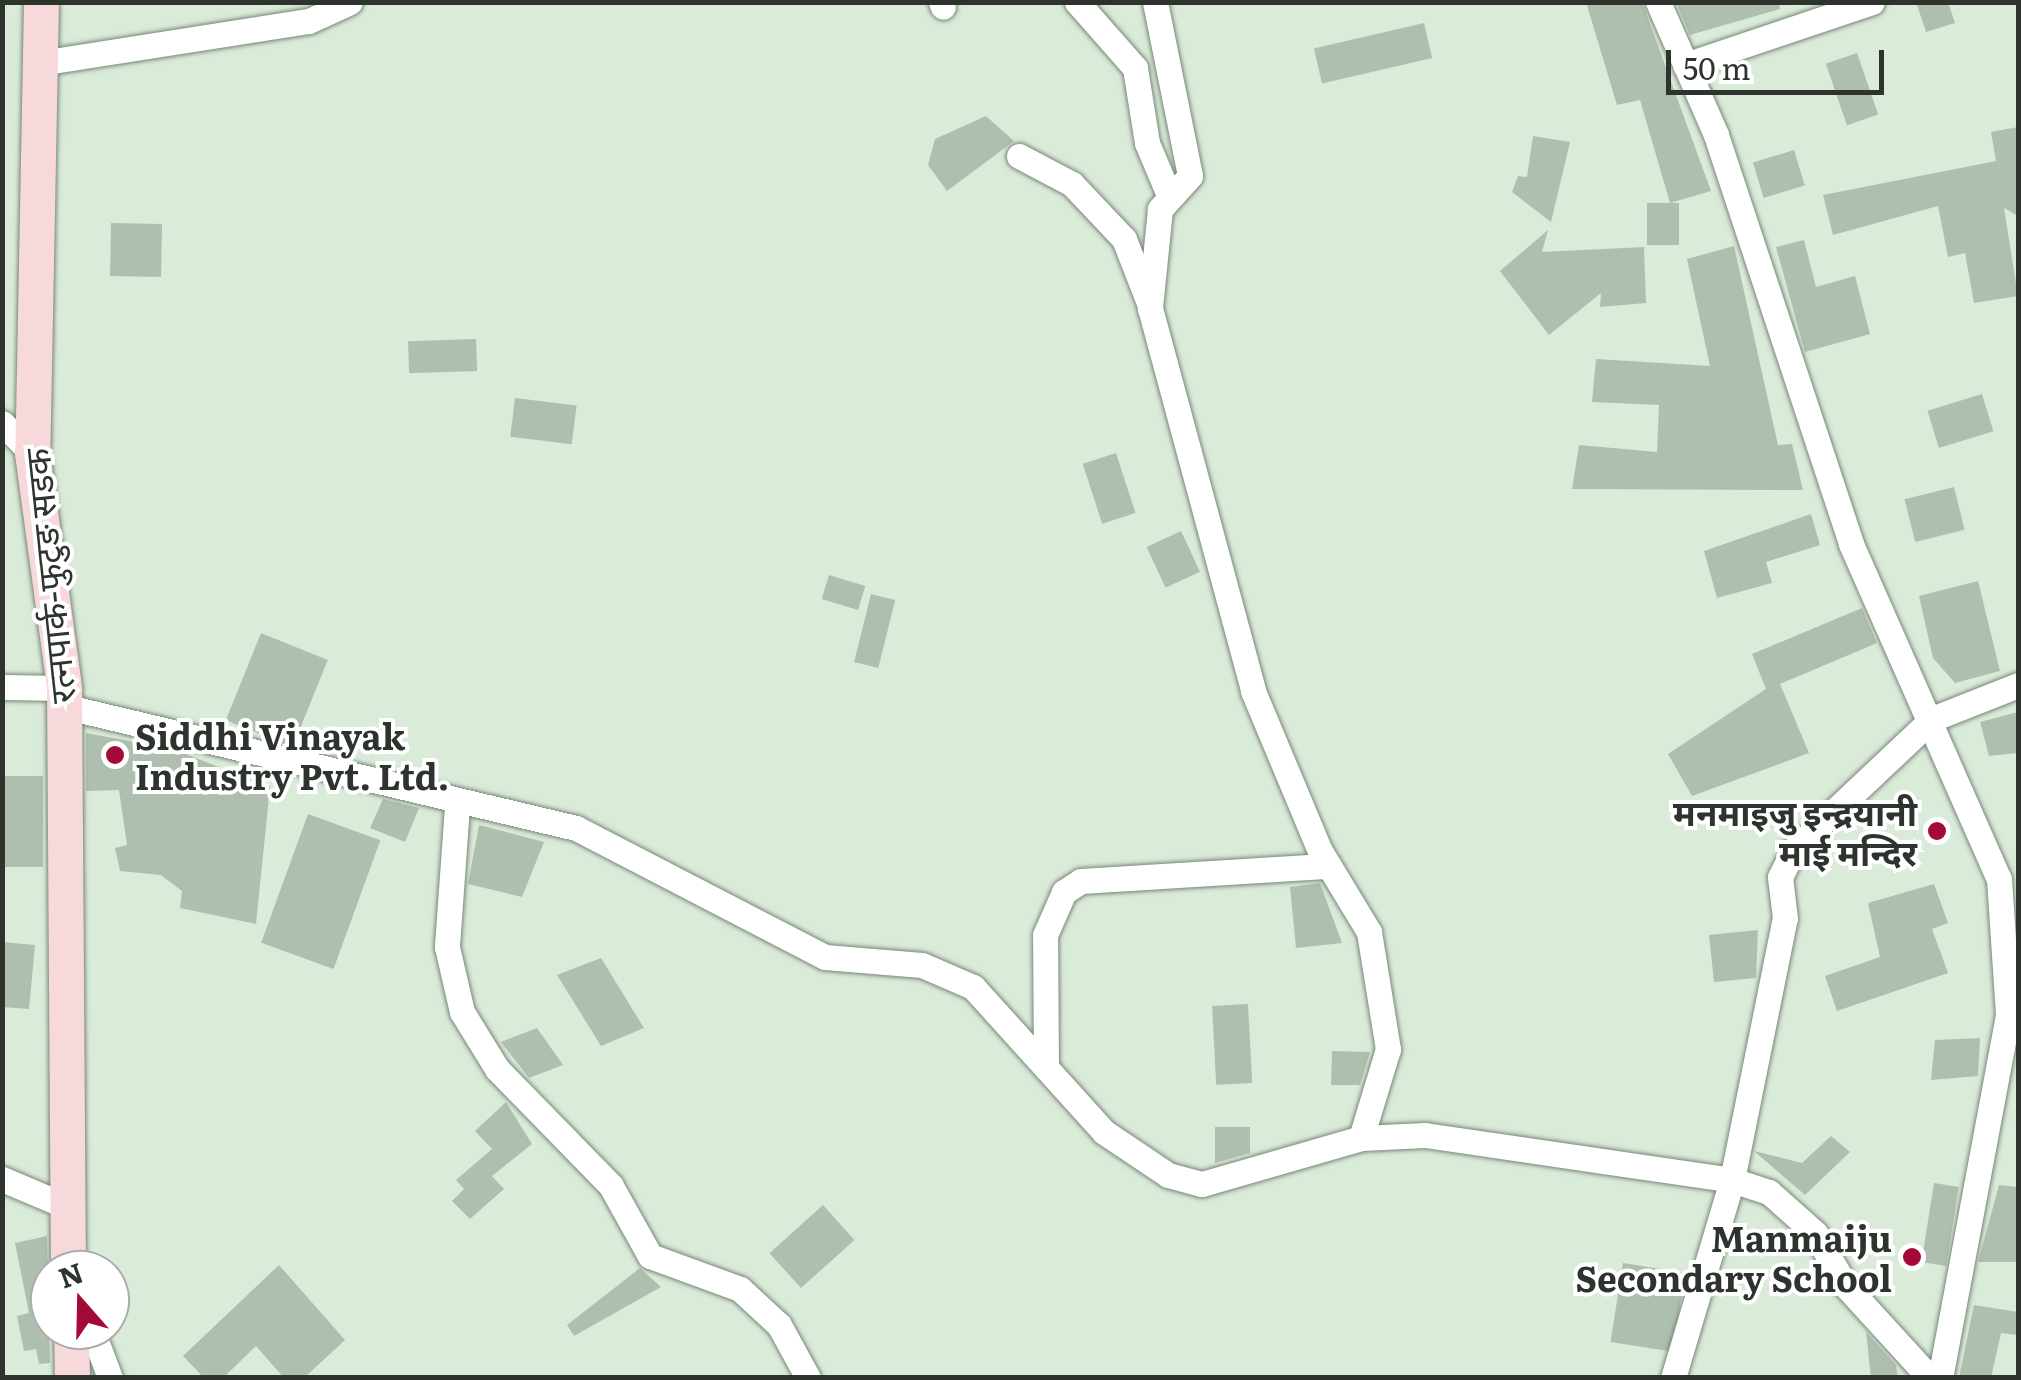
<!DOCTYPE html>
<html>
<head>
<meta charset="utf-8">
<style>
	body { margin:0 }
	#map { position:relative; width:2021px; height:1380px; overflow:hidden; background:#daebd9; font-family:Literata,"Noto Sans Devanagari",serif }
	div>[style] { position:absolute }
	.building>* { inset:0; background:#afbfaf; transform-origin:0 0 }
	.roads { filter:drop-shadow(0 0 2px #788778) drop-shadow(0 0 2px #788778) }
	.street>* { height:25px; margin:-12.5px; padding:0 12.5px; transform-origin:12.5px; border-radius:12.5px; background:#fff }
	.secondary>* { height:35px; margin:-17.5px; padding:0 17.5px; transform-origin:17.5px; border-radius:17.5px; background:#f7d8db }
	.dots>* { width:28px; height:28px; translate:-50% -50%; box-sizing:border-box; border:5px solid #fff; border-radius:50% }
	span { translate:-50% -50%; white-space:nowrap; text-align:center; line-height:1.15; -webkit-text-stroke:8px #fff; paint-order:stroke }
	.street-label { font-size:35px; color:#2d332d }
	.poi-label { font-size:35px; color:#2d332d; font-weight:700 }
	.left { translate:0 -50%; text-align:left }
	.right { translate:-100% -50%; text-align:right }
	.frame { position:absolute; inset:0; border:5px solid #2d332d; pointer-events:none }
	.north { position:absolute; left:30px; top:1250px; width:100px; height:100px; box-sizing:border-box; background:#fff; border:2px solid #abadab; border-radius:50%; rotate:340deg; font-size:28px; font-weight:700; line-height:40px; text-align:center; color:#2d332d }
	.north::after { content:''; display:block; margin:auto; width:35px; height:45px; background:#a50936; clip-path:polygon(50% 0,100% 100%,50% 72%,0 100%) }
	.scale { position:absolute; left:1666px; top:50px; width:218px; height:45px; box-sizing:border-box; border:5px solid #2d332d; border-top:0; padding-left:12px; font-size:30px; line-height:35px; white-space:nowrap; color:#2d332d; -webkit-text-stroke:8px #fff; paint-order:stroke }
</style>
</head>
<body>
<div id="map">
	<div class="building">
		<i style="clip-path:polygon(1586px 2px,1642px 2px,1711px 191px,1670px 203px,1640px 100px,1617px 105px)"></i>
		<i style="clip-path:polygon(1676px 2px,1779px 2px,1780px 9px,1690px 35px)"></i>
		<i style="clip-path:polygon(1916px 2px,1948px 2px,1955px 23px,1926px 32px)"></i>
		<i style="left:1424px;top:23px;width:36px;height:113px;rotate:77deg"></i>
		<i style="left:1857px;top:53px;width:65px;height:33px;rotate:71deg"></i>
		<i style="clip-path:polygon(986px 116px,1014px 141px,947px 191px,928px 165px,935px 139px)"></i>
		<i style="clip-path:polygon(2018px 127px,2018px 216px,2004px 208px,2018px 296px,1974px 303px,1965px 253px,1948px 257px,1938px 206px,1833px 235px,1823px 195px,1996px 161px,1991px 132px)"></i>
		<i style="clip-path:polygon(1533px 136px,1570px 142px,1551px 222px,1512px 192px,1518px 176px,1527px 177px)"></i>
		<i style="left:1794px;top:150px;width:37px;height:43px;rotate:73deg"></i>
		<i style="left:1647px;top:203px;width:32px;height:42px"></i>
		<i style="left:111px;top:223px;width:51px;height:53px;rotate:1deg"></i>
		<i style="clip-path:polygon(1548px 230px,1542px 252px,1644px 247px,1646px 303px,1600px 307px,1601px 293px,1549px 335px,1500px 271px)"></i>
		<i style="clip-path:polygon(1804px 240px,1816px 287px,1855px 276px,1870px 334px,1805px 352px,1776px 247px)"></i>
		<i style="clip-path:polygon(1734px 246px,1778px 445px,1792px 444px,1803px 490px,1572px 489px,1579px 445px,1657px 452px,1659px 405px,1592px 402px,1596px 359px,1710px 366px,1687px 259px)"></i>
		<i style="left:476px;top:339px;width:32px;height:68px;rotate:88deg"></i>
		<i style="left:1982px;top:394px;width:39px;height:57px;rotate:73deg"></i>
		<i style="left:515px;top:398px;width:62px;height:39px;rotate:7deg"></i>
		<i style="left:1116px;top:453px;width:63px;height:35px;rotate:72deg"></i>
		<i style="left:1954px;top:487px;width:44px;height:51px;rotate:76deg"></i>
		<i style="clip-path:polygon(1811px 514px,1820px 545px,1766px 562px,1772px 583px,1717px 598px,1704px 551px)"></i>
		<i style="left:1181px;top:531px;width:45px;height:38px;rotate:65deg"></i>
		<i style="left:829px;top:575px;width:38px;height:25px;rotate:17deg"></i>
		<i style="clip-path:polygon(1978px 581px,2000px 671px,1955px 683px,1933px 658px,1919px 596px)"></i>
		<i style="left:871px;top:594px;width:25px;height:70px;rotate:14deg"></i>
		<i style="clip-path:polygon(1862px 608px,1877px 643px,1780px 684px,1809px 753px,1692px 796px,1668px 754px,1766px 689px,1752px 654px)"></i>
		<i style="left:261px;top:633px;width:72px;height:94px;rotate:22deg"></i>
		<i style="clip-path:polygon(2018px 712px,2018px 753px,1989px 756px,1980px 722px)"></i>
		<i style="clip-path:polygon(86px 733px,173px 749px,270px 787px,256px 924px,180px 908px,182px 891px,161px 875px,120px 871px,115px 848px,127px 845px,119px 790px,86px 791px)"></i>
		<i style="left:2px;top:776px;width:41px;height:91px"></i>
		<i style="clip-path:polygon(383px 799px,419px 808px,405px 842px,370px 828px)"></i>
		<i style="left:308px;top:814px;width:77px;height:137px;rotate:20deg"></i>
		<i style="clip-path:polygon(479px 825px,544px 842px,522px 897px,468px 884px)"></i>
		<i style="clip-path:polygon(1320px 883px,1342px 943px,1296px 948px,1290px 887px)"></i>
		<i style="clip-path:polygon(1934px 884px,1948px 923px,1932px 929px,1948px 973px,1837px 1011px,1825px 976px,1880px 957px,1868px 903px)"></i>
		<i style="clip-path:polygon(1758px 930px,1756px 978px,1714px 982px,1709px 935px)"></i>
		<i style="clip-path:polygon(2px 942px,35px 945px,29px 1009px,2px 1007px)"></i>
		<i style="clip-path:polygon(601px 958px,644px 1028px,601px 1046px,557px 975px)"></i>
		<i style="left:1248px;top:1004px;width:79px;height:36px;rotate:87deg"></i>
		<i style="clip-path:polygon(537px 1028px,563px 1065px,529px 1078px,501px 1042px)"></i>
		<i style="clip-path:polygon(1980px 1038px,1978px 1076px,1931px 1080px,1935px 1040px)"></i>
		<i style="clip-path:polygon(1332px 1051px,1370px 1052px,1360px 1085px,1331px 1085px)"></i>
		<i style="clip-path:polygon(506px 1102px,532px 1144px,492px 1176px,504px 1189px,470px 1219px,452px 1201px,464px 1189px,456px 1180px,492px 1149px,475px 1131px)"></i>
		<i style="clip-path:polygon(1215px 1127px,1250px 1127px,1250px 1153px,1215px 1163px)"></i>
		<i style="clip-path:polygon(1831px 1136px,1850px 1152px,1805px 1195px,1754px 1151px,1802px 1163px)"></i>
		<i style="left:1934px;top:1183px;width:25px;height:80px;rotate:9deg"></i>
		<i style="clip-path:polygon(1999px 1185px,2018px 1187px,2018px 1262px,1978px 1262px)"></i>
		<i style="left:823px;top:1205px;width:47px;height:72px;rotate:48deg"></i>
		<i style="clip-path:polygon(47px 1236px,50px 1363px,39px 1364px,36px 1349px,24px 1351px,17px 1316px,29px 1313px,15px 1243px)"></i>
		<i style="left:1623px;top:1263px;width:63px;height:80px;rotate:9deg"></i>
		<i style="clip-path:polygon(279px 1265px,345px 1340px,304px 1378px,284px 1378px,256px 1346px,223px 1378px,204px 1378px,183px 1356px)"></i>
		<i style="clip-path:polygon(640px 1268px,661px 1287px,574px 1336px,567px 1325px)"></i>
		<i style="clip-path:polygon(1974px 1305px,2018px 1312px,2018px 1335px,2001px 1333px,1991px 1378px,1959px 1378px)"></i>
		<i style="clip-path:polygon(1866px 1332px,1896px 1365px,1898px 1378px,1871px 1378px)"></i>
	</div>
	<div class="roads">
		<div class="street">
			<i style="left:941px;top:2px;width:5px;rotate:68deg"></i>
			<i style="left:1077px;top:2px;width:88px;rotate:48.7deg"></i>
			<i style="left:1135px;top:68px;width:76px;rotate:80.9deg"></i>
			<i style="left:1147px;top:143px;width:56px;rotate:67.1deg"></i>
			<i style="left:1155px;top:2px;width:177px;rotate:78.6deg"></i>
			<i style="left:1190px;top:176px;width:45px;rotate:132.3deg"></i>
			<i style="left:1160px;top:209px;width:100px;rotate:95.8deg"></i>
			<i style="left:1150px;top:308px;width:397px;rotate:74.9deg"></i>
			<i style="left:1253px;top:691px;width:173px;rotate:67.3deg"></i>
			<i style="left:1320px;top:851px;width:95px;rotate:58.8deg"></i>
			<i style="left:1369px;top:932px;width:119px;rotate:80.8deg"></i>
			<i style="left:1388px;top:1049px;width:93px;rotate:106.9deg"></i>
			<i style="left:1658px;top:2px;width:145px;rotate:66.4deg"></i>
			<i style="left:1716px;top:135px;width:431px;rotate:71.7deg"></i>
			<i style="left:1851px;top:544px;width:366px;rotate:66.2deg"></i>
			<i style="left:1999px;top:879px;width:136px;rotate:86.2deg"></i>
			<i style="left:2008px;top:1015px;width:369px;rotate:100.6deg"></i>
			<i style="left:40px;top:63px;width:272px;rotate:-8.9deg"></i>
			<i style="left:309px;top:21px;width:45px;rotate:-24.9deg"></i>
			<i style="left:1685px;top:65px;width:197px;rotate:-18.6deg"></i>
			<i style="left:1019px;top:156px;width:60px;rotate:27.8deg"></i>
			<i style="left:1072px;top:184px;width:76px;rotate:46.6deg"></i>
			<i style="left:1124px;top:239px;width:69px;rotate:68.7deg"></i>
			<i style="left:2px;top:423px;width:42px;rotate:45deg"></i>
			<i style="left:2px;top:687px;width:62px;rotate:0.9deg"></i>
			<i style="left:63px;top:706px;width:527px;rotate:13.38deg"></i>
			<i style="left:576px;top:828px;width:280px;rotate:27.4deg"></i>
			<i style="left:825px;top:957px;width:97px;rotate:4.7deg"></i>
			<i style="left:922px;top:965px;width:56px;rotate:23.3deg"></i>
			<i style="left:973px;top:987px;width:195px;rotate:47.9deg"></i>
			<i style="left:1104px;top:1132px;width:77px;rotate:33.9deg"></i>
			<i style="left:1168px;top:1175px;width:35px;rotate:15deg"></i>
			<i style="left:1202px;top:1184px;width:166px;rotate:-16.1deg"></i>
			<i style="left:1361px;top:1138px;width:64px;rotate:-2.7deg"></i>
			<i style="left:1425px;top:1135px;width:310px;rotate:8.3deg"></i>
			<i style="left:1732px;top:1180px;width:267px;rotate:-78.6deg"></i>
			<i style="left:1785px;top:918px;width:41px;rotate:-97deg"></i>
			<i style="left:1780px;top:877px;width:31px;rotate:-63deg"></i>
			<i style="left:1794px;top:849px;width:190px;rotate:-43.3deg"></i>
			<i style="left:1932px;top:719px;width:92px;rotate:-21.6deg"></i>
			<i style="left:457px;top:806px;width:141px;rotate:94.1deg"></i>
			<i style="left:447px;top:947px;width:67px;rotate:77deg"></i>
			<i style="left:462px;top:1012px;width:67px;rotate:58.4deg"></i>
			<i style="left:497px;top:1069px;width:163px;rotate:45.7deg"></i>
			<i style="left:611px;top:1186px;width:80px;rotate:60.9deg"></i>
			<i style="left:650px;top:1256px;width:96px;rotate:20.1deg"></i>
			<i style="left:740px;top:1289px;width:53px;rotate:42.7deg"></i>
			<i style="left:779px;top:1325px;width:60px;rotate:61.3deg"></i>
			<i style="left:1046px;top:1068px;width:133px;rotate:-90.4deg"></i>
			<i style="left:1045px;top:935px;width:47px;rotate:-66.2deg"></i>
			<i style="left:1064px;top:892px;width:20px;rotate:-33deg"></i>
			<i style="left:1081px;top:881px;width:248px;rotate:-3.5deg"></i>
			<i style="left:2px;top:1179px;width:69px;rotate:22.9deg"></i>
			<i style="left:92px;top:1330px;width:51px;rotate:69.4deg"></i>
			<i style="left:1673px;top:1378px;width:207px;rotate:-73.4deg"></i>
			<i style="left:1732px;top:1180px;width:39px;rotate:18deg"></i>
			<i style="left:1769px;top:1192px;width:62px;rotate:41.7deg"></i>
			<i style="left:1815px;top:1233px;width:60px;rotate:60deg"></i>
			<i style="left:1845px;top:1285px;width:126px;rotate:47.6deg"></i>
		</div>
		<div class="secondary">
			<i style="left:41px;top:2px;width:451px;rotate:91.1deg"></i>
			<i style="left:32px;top:453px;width:237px;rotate:82.2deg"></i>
			<i style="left:64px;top:688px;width:582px;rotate:89.61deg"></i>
			<i style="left:71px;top:1330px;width:48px;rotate:88.8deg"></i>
		</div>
	</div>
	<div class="dots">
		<i style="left:115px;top:755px;background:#a50936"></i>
		<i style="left:1937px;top:831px;background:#a50936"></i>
		<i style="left:1912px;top:1257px;background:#a50936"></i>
	</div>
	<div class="street-label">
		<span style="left:48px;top:576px;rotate:-96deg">रत्नपार्क-फुटुङ सडक</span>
	</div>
	<div class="poi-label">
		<span class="left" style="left:135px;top:755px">Siddhi Vinayak<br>Industry Pvt. Ltd.</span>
		<span class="right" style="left:1917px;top:831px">मनमाइजु इन्द्रयानी<br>माई मन्दिर</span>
		<span class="right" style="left:1892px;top:1257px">Manmaiju<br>Secondary School</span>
	</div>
	<div class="frame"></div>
	<div class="north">N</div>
	<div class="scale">50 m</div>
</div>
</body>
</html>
